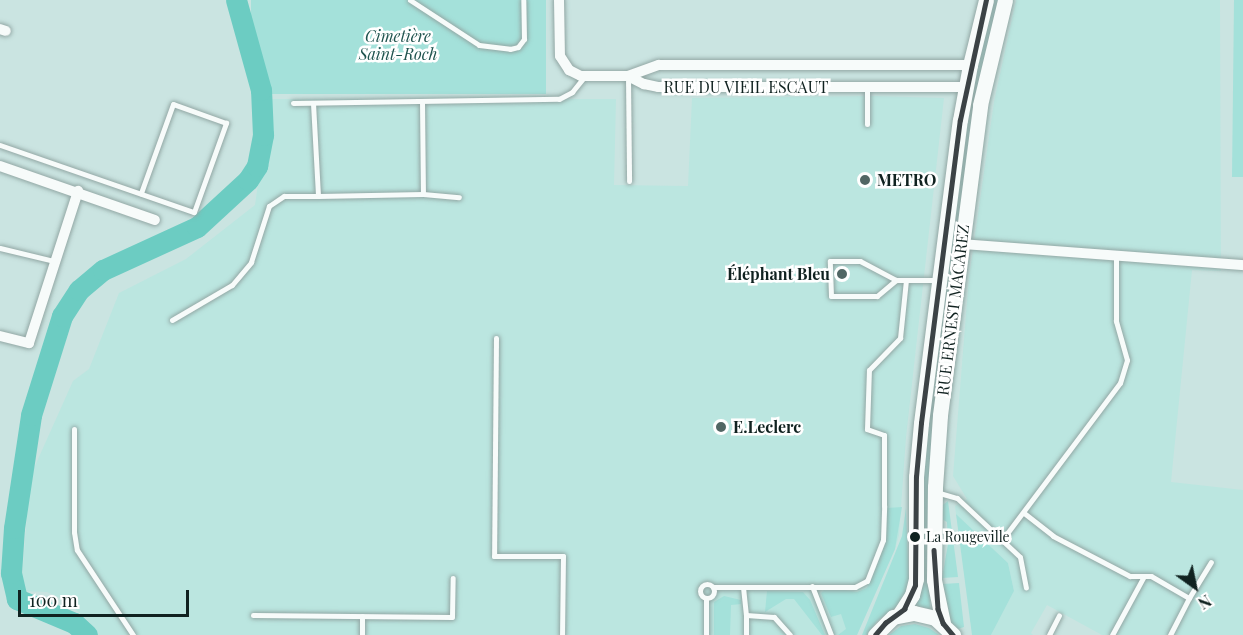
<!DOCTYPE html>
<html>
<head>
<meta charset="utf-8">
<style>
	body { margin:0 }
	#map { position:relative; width:1243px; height:635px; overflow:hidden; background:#cae4e1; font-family:"Playfair Display",serif }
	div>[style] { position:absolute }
	.built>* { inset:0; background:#bbe6e0 }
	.green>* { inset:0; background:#a4e1da; transform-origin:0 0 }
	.river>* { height:21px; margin:-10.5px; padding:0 10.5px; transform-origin:10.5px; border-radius:10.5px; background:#6cccc2 }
	.roads { filter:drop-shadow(0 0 2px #92a7a4) drop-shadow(0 0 2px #92a7a4) }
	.lane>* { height:5px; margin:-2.5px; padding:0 2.5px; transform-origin:2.5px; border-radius:2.5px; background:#f7fbfa }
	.lane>.ring { margin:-2.5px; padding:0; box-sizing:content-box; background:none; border:5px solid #f7fbfa; border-radius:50% }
	.street>* { height:10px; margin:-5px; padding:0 5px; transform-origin:5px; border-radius:5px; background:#f7fbfa }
	.secondary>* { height:15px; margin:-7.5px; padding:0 7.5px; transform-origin:7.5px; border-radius:7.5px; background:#f7fbfa }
	.bus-1>* { height:4.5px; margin:-2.25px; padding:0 2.25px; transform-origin:2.25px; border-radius:2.25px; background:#3b4245 }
	.dots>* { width:16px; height:16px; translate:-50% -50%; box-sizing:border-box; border:3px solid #fff; border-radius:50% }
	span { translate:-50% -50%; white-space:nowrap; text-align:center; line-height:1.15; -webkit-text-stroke:5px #fff; paint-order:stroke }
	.bus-label { font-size:14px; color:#102220 }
	.left { translate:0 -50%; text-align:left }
	.park-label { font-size:16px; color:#1f534e; font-style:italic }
	.street-label { font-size:16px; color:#102220 }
	.poi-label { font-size:16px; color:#102220; font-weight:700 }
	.right { translate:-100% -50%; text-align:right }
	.north { position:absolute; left:1165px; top:557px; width:60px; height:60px; -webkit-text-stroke:4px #fff; paint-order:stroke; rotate:147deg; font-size:16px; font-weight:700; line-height:24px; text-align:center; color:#102220 }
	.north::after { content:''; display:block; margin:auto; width:21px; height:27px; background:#102220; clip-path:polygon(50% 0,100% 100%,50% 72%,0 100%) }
	.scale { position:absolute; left:18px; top:590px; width:171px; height:27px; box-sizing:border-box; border:3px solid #102220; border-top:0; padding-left:8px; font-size:18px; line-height:21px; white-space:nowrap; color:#102220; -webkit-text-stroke:4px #fff; paint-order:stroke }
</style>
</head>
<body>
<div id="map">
	<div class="built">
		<i style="clip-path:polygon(1016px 0,1220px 0,1221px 271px,1192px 270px,1171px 482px,1243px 490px,1243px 635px,1102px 635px,1047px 605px,1031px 633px,1033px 635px,991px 635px,1014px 591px,1008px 563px,956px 514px,955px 506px,967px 499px,953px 476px,969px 277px,994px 102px)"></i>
		<i style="clip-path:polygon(874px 96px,944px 98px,906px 437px,899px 535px,895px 549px,857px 635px,98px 635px,90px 623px,67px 601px,47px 592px,21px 591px,30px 477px,73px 381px,89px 369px,119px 293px,186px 259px,255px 205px,270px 99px,616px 99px,614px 185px,688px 186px,692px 98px)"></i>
	</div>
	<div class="green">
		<i style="left:251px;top:0;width:295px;height:94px"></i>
		<i style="clip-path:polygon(992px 0,999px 0,958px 220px,953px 219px,967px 108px)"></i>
		<i style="clip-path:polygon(1234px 0,1243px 0,1243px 177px,1232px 177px)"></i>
		<i style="clip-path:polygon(952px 224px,958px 225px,928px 489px,930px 609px,914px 605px,925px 437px)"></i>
		<i style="clip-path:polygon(948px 501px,958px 577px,942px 578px,948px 544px,947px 522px,940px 518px,940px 507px)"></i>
		<i style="clip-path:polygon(902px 507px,895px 549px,857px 635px,838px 635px,846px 629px,841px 614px,831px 617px,821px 593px,827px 587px,857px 592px,867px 588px,886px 541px,887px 508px)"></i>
		<i style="clip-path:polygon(906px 508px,909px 585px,901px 603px,877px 621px,867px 635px,862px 635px,902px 536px)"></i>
		<i style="clip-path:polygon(956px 514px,1008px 563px,1014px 591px,991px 635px,972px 635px)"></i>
		<i style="clip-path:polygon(959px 583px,964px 627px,958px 629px,950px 621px,942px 584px)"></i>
		<i style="clip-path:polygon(767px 591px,803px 592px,810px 600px,825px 635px,822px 635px,794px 599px,786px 599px,765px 612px)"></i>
		<i style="clip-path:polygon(724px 596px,741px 600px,741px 604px,731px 605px,730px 635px,714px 635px,714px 602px)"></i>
		<i style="clip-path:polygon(915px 624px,929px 628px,939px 635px,889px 635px,901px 626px)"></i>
	</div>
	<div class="river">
		<i style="left:87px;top:635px;width:18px;rotate:-137deg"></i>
		<i style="left:74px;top:623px;width:62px;rotate:-157.2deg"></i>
		<i style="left:17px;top:599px;width:27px;rotate:-103deg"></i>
		<i style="left:11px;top:573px;width:45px;rotate:-86.2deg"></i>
		<i style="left:14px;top:528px;width:114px;rotate:-81.4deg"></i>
		<i style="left:31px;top:415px;width:104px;rotate:-72.6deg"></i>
		<i style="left:62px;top:316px;width:31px;rotate:-57deg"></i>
		<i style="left:79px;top:290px;width:31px;rotate:-40deg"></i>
		<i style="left:103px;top:270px;width:103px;rotate:-24.6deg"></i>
		<i style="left:197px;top:227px;width:69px;rotate:-42.7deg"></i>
		<i style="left:248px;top:180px;width:17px;rotate:-57deg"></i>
		<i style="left:257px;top:166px;width:32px;rotate:-79deg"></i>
		<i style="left:263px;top:135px;width:45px;rotate:-92.5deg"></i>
		<i style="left:261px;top:90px;width:93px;rotate:-105.5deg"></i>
	</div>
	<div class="roads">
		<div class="lane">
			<i style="left:410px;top:0;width:82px;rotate:33.1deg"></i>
			<i style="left:479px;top:45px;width:31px;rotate:7deg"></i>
			<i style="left:510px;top:49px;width:8px;rotate:-14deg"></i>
			<i style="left:518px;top:47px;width:10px;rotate:-53deg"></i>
			<i style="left:524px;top:39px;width:39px;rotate:-91deg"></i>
			<i style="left:628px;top:77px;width:104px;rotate:89.4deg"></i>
			<i style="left:422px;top:101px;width:93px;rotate:89.4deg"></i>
			<i style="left:423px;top:194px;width:36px;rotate:5deg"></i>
			<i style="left:293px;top:103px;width:266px;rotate:-0.9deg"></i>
			<i style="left:559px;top:99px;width:15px;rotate:-28deg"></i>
			<i style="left:572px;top:92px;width:21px;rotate:-51deg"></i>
			<i style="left:313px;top:103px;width:93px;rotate:86.9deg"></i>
			<i style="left:318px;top:196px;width:105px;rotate:-1.1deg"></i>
			<i style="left:867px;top:124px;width:37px;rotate:-90deg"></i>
			<i style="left:0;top:145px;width:205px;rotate:19.1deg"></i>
			<i style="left:194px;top:212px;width:95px;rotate:-70.2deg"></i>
			<i style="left:226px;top:123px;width:56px;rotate:-160.3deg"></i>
			<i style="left:173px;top:104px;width:95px;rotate:109.8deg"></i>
			<i style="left:0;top:248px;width:56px;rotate:13.5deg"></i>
			<i style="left:896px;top:280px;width:25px;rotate:140deg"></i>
			<i style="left:877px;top:296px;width:46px;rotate:180deg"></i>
			<i style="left:831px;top:296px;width:35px;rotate:-92deg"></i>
			<i style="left:830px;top:261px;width:30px"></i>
			<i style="left:860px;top:261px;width:41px;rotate:27.8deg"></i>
			<i style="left:896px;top:280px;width:41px"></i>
			<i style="left:172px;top:320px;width:69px;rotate:-30.3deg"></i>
			<i style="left:232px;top:285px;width:30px;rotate:-50deg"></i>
			<i style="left:251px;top:262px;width:59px;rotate:-72.2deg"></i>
			<i style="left:269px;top:206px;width:18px;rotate:-34deg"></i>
			<i style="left:284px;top:196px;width:34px"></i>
			<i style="left:496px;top:338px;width:218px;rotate:90.5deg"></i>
			<i style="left:494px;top:556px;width:69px"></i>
			<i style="left:563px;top:556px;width:79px;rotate:90.7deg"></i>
			<i style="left:74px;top:429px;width:103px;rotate:90deg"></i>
			<i style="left:74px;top:532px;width:18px;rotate:81deg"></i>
			<i style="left:77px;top:550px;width:102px;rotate:56.6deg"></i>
			<i style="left:936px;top:492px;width:22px;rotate:16deg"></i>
			<i style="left:957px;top:498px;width:86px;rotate:43.1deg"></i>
			<i style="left:1020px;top:557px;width:31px;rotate:79deg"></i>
			<i style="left:1024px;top:513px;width:37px;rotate:38deg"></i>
			<i style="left:1053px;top:536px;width:87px;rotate:27.5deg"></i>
			<i style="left:1130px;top:576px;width:21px"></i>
			<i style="left:1151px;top:576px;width:44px;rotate:30.1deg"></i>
			<i style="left:1189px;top:598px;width:42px;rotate:-58.6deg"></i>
			<i style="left:1002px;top:540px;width:196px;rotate:-53.1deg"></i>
			<i style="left:1120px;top:383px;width:24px;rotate:-73deg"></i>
			<i style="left:1127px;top:360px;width:41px;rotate:-105.8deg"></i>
			<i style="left:1116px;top:321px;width:65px;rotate:-90deg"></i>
			<i class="ring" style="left:700px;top:584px;width:9px;height:9px"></i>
			<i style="left:812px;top:586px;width:53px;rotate:68.8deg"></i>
			<i style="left:713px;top:587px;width:142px"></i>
			<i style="left:855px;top:587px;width:13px;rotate:-27deg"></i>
			<i style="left:867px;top:581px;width:44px;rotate:-68.7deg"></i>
			<i style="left:883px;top:540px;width:34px;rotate:-88deg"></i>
			<i style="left:884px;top:506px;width:71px;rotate:-90deg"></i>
			<i style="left:884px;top:435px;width:18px;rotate:-161deg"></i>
			<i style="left:867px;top:429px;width:59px;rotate:-88.1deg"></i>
			<i style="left:869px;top:370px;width:45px;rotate:-45.9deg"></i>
			<i style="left:900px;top:338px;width:58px;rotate:-84.1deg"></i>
			<i style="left:743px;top:587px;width:28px;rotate:84deg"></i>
			<i style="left:746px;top:615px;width:28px;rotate:4deg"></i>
			<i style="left:774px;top:617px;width:24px;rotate:48deg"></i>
			<i style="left:253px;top:615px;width:199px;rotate:0.6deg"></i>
			<i style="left:452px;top:617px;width:39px;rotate:-89deg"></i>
			<i style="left:746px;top:615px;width:20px;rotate:90deg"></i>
			<i style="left:362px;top:635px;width:19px;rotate:-90deg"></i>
			<i style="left:706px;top:635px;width:37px;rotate:-90deg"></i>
			<i style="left:1049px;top:635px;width:22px;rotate:-63deg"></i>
			<i style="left:1112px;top:635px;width:67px;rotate:-61.5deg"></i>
			<i style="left:1170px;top:635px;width:42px;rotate:-62.8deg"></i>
		</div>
		<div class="street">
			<i style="left:559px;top:0;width:56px;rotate:89deg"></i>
			<i style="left:560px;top:56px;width:17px;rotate:57deg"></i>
			<i style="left:569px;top:70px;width:13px;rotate:27deg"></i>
			<i style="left:581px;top:76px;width:47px"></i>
			<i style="left:628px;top:76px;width:33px;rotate:-20deg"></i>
			<i style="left:659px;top:65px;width:311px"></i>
			<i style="left:0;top:29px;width:6px;rotate:18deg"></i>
			<i style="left:628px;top:76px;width:18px;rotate:27deg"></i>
			<i style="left:644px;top:84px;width:14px;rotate:12deg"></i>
			<i style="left:658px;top:87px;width:307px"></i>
			<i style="left:0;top:166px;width:164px;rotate:19.2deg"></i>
			<i style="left:962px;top:244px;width:282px;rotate:4.3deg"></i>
			<i style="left:0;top:336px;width:30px;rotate:14deg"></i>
			<i style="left:29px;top:343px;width:160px;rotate:-72.1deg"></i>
		</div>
		<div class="secondary">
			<i style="left:899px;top:615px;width:24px;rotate:-57deg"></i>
			<i style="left:912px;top:595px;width:16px;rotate:-76deg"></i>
			<i style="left:916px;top:579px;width:102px;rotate:-90deg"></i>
			<i style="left:916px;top:477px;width:54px;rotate:-84.7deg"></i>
			<i style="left:921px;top:423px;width:305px;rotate:-82.7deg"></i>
			<i style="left:960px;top:120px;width:56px;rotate:-79.7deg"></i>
			<i style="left:970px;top:65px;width:67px;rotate:-76.2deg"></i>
			<i style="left:943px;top:623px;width:44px;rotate:-101.8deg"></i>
			<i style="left:934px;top:580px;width:93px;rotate:-89.4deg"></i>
			<i style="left:935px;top:487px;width:72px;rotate:-86deg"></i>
			<i style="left:940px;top:415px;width:313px;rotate:-82.6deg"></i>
			<i style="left:980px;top:105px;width:108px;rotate:-76.6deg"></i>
			<i style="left:875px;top:635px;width:25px;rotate:-45deg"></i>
			<i style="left:893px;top:617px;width:21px;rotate:-11deg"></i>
			<i style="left:914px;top:613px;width:22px;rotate:13deg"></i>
			<i style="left:935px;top:618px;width:25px;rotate:43deg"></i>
		</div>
	</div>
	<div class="bus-1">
		<i style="left:934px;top:550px;width:59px;rotate:86.1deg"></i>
		<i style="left:938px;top:609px;width:15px;rotate:70deg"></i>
		<i style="left:943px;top:623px;width:16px;rotate:50deg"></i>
		<i style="left:875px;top:635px;width:16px;rotate:-50deg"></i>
		<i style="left:885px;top:623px;width:24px;rotate:-36deg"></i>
		<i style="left:904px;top:609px;width:26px;rotate:-65deg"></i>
		<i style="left:915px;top:585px;width:108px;rotate:-89.5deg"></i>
		<i style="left:916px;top:477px;width:54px;rotate:-84.7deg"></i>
		<i style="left:921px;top:423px;width:305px;rotate:-82.7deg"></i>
		<i style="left:960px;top:120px;width:123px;rotate:-77.8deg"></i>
	</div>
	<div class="dots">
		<i style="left:865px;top:180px;background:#516664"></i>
		<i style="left:842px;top:274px;background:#516664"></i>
		<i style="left:721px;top:427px;background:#516664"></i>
		<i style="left:915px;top:537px;background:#102220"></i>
	</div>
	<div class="bus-label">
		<span class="left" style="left:926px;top:537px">La Rougeville</span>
	</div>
	<div class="park-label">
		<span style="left:398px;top:45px">Cimetière<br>Saint-Roch</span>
	</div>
	<div class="street-label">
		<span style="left:746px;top:87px">RUE DU VIEIL ESCAUT</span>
		<span style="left:953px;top:310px;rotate:-83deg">RUE ERNEST MACAREZ</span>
	</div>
	<div class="poi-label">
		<span class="left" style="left:877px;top:180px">METRO</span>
		<span class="right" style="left:830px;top:274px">Éléphant Bleu</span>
		<span class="left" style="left:733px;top:427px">E.Leclerc</span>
	</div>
	<div class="north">N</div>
	<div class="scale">100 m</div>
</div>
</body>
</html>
